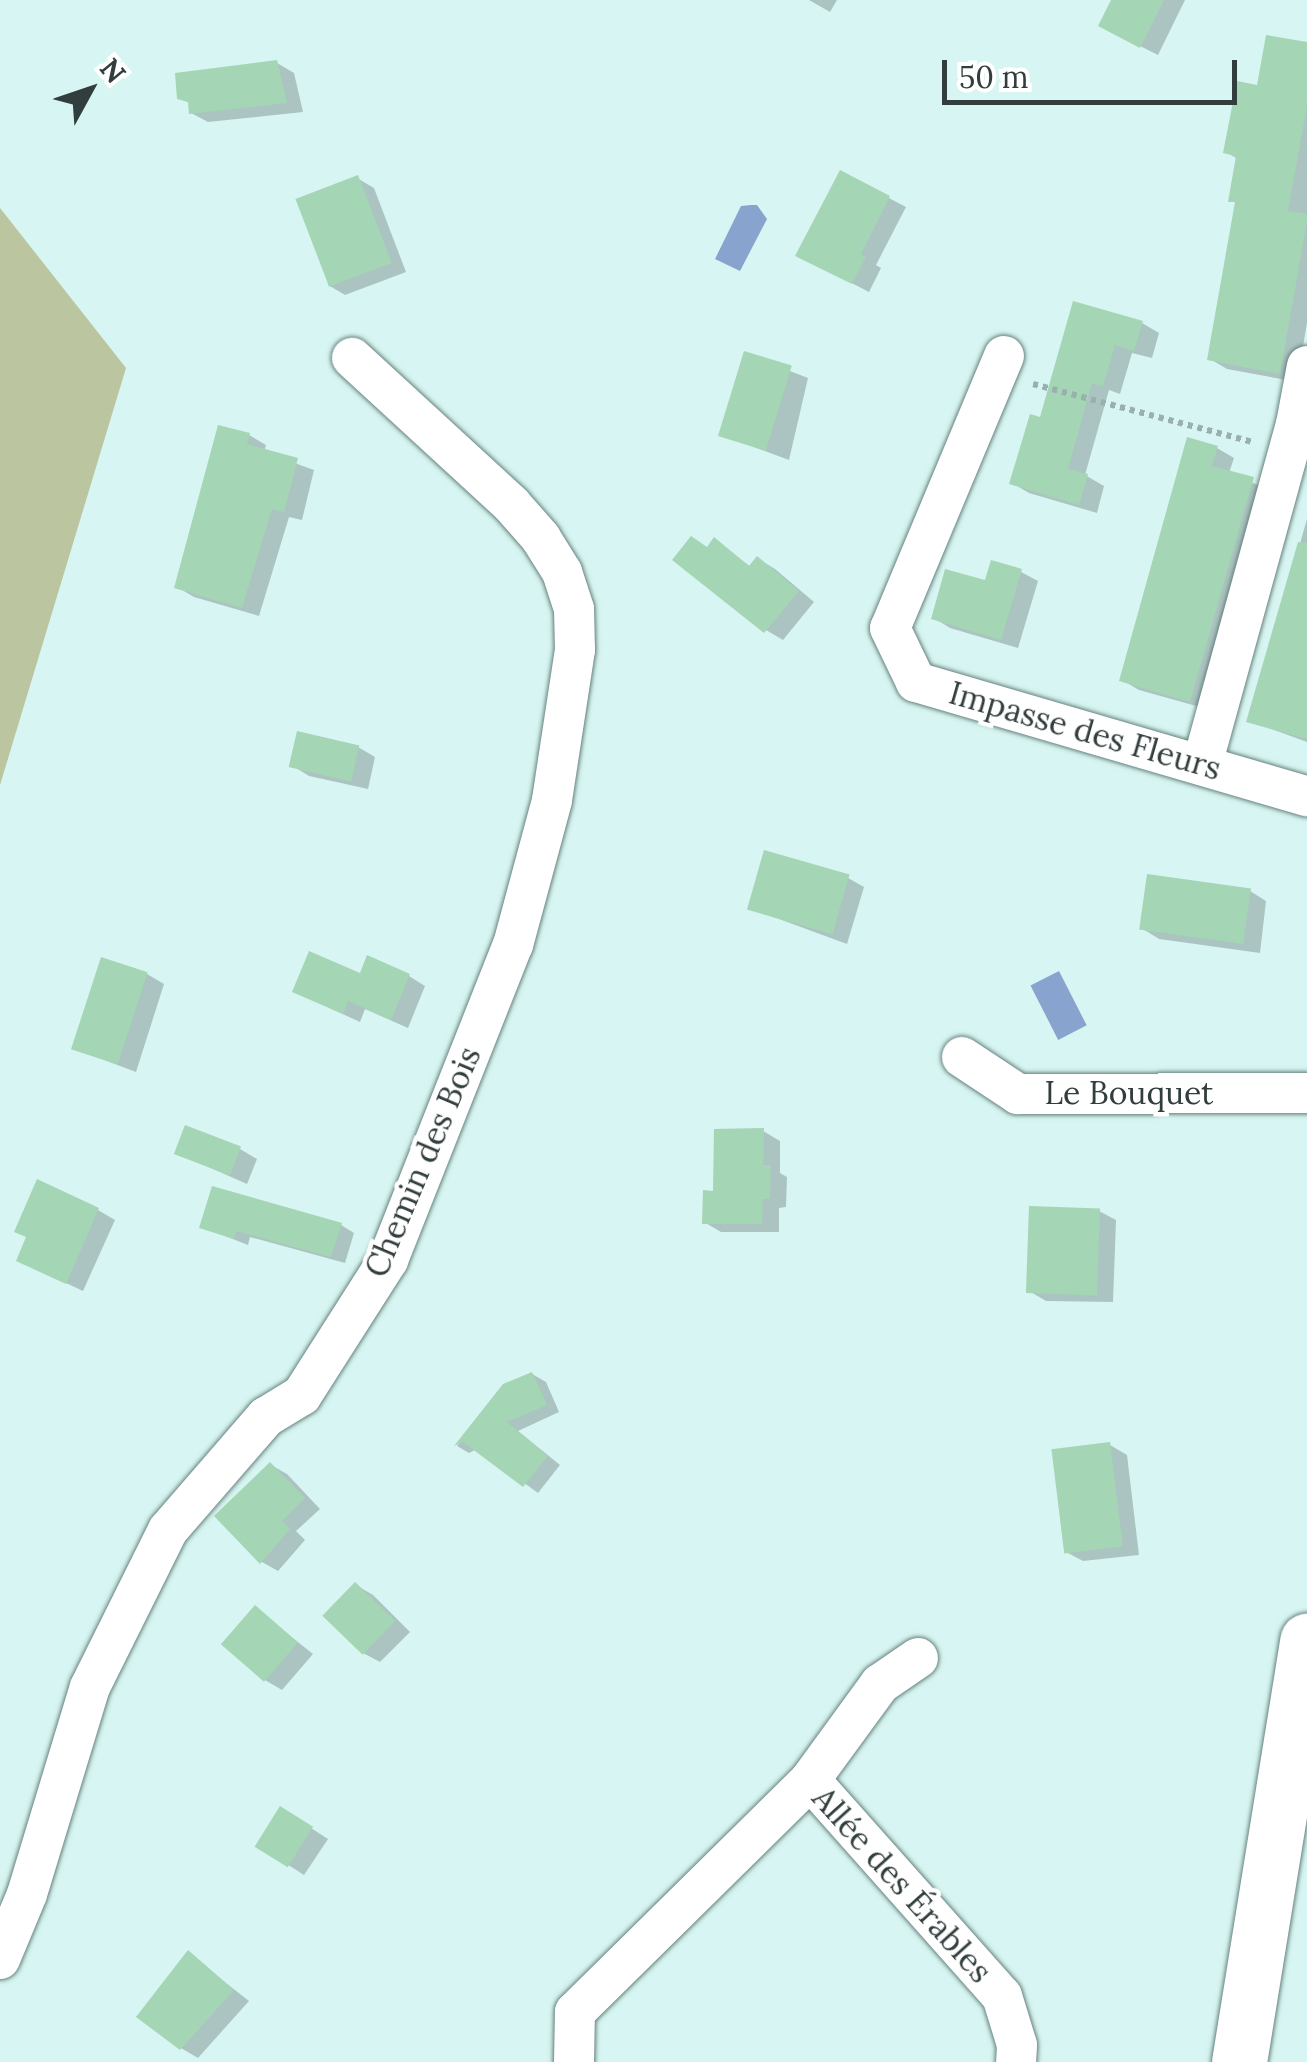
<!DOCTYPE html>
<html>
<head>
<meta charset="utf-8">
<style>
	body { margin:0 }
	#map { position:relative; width:1307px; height:2062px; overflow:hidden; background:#d7f5f2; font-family:Lora,serif }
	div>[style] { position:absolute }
	.green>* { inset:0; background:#bbc59f }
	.water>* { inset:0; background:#88a3ce; transform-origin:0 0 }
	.shadow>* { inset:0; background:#0003 }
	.building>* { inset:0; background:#a4d5b4; transform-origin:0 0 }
	.path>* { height:6px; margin-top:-3px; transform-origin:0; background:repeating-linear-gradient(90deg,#99b0ae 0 5px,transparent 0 10px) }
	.roads { filter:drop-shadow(0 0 2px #66827f) drop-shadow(0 0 2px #66827f) }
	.street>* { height:40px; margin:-20px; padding:0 20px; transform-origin:20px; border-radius:20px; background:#fff }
	.secondary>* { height:55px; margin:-27.5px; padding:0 27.5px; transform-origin:27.5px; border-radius:27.5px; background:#fff }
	span { translate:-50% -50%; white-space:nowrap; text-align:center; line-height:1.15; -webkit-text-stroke:9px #fff; paint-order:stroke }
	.street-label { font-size:32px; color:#323e3d }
	.north { position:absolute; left:40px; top:40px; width:100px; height:100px; -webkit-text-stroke:8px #fff; paint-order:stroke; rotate:50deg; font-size:28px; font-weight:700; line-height:40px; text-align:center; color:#323e3d }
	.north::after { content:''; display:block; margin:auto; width:35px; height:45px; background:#323e3d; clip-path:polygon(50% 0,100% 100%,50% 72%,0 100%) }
	.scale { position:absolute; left:942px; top:60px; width:295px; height:45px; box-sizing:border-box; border:5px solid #323e3d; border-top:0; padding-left:12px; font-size:30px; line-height:35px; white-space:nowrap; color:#323e3d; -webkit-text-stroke:8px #fff; paint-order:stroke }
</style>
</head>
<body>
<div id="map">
	<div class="green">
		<i style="clip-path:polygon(0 208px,126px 368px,0 785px)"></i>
	</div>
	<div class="water">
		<i style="clip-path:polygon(751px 205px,757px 205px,767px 219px,740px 271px,715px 259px,741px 206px)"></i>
		<i style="left:1059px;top:971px;width:61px;height:32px;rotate:63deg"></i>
	</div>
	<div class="shadow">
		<i style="clip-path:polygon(809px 0,837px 0,830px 12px)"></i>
		<i style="clip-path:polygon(1113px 0,1185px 0,1158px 55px,1118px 35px)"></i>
		<i style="clip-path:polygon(1307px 45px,1307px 323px,1297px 382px,1227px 369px,1210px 359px,1238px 204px,1231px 200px,1238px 159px,1226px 152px,1259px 88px)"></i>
		<i style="clip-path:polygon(277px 63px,294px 73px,303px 112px,208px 122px,191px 113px,191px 104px,179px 97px)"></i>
		<i style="clip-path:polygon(841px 173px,906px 207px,876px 265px,881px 268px,869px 292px,815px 264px)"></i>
		<i style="clip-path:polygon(357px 178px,374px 188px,406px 272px,345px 295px,328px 285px)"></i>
		<i style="clip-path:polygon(1075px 304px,1142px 323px,1159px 333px,1152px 358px,1132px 353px,1120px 394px,1109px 390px,1085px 475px,1104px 486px,1097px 513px,1029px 493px,1012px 483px,1042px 420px)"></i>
		<i style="clip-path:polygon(746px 354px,808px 378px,789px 460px,721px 435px)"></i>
		<i style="clip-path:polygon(249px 435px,266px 445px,264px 452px,314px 470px,302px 520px,289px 517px,259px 616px,194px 597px,177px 587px)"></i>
		<i style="clip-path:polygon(1217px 448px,1234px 458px,1229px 473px,1270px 490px,1207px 709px,1139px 690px,1122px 680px)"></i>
		<i style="clip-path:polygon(1307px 519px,1307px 742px,1249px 721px)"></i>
		<i style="clip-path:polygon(715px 541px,751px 567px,758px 559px,775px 569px,814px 602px,783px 640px,766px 630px)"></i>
		<i style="clip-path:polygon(1021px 572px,1038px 581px,1018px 648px,950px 628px,934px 618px)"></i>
		<i style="clip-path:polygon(358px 747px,375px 757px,368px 789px,309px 776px,293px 766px)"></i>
		<i style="clip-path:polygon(848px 878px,864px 887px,847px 944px,749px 908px)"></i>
		<i style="clip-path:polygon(1250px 891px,1266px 901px,1260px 953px,1159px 939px,1143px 929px)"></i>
		<i style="clip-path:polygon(147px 974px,164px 984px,136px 1072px,75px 1049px)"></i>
		<i style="clip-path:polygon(361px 976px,409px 976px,425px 986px,408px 1028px,365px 1009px,360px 1022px,312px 1000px)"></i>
		<i style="clip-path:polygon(763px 1131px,780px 1141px,780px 1173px,787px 1177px,786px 1207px,779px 1208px,779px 1232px,721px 1232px,704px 1222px,716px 1193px)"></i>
		<i style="clip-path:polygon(240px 1149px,257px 1159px,247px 1184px,177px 1153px)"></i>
		<i style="clip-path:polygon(98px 1210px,115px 1220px,83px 1291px,36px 1269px)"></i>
		<i style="clip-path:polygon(1099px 1211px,1116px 1220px,1113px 1302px,1046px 1301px,1029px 1291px)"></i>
		<i style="clip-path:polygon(341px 1225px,354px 1233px,345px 1263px,250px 1237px,248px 1245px,202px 1227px)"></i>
		<i style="clip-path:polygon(532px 1374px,546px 1382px,559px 1412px,518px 1431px,560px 1465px,538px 1493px,477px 1449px,469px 1453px,457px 1446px,505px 1386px)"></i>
		<i style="clip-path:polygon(1110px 1445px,1127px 1455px,1139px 1555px,1083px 1561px,1066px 1552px)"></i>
		<i style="clip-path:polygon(271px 1465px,287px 1474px,320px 1509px,296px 1531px,305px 1540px,278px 1571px,262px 1562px)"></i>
		<i style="clip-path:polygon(356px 1585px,373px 1595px,410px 1632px,380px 1662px,363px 1653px)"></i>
		<i style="clip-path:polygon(255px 1608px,313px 1654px,282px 1690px,265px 1680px)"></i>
		<i style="clip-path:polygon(297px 1819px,328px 1839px,304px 1875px,257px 1845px)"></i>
		<i style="clip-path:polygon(189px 1954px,249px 2001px,198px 2058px,181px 2048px)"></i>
	</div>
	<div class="building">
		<i style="clip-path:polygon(1111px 0,1164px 0,1140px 48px,1098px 26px)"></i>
		<i style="clip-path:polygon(1266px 35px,1307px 42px,1307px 106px,1288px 211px,1307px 214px,1307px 221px,1280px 374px,1207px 360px,1235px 202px,1228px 202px,1236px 156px,1223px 153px,1237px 81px,1257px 85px)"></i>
		<i style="clip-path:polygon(277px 60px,287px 103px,189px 114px,188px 102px,177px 99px,175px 73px)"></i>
		<i style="clip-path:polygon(840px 170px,890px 196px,861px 254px,866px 257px,852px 284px,795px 256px)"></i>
		<i style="left:358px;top:175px;width:94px;height:67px;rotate:69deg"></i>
		<i style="clip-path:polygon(1073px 301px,1143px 321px,1134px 351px,1115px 345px,1103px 386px,1092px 383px,1068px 469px,1088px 474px,1079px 505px,1009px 484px,1030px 414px,1040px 417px)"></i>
		<i style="left:744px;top:351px;width:50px;height:89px;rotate:17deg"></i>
		<i style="clip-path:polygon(218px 425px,250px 433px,247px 444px,298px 458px,284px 512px,272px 509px,242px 608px,174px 588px)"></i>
		<i style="clip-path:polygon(1187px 437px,1218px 446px,1212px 466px,1254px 477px,1190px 702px,1119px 681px)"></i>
		<i style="clip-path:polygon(691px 536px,707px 547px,714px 537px,749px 566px,757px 556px,799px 591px,764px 633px,672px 560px)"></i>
		<i style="clip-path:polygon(1298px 542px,1307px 543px,1307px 739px,1246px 722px)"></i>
		<i style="clip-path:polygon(991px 560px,1022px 569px,1001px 640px,931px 619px,945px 569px,985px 580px)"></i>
		<i style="left:297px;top:731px;width:64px;height:37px;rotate:13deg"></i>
		<i style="left:764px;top:850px;width:89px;height:62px;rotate:16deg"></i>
		<i style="left:1147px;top:874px;width:105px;height:56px;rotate:8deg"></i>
		<i style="clip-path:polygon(309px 951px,360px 973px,367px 955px,410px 974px,391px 1020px,348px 1001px,343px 1014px,292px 992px)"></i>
		<i style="left:101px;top:957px;width:49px;height:97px;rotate:18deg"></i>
		<i style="left:185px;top:1125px;width:60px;height:31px;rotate:21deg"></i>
		<i style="clip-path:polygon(764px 1128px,763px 1165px,771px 1165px,770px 1199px,763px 1199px,762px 1224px,702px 1224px,703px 1190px,713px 1191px,714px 1129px)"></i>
		<i style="clip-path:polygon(37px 1179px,99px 1208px,66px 1284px,16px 1261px,26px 1237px,14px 1232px)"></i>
		<i style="clip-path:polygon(212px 1186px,342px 1223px,331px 1257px,236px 1231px,234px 1239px,199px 1228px)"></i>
		<i style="left:1029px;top:1206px;width:71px;height:87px;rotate:2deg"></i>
		<i style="clip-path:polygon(532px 1372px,547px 1405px,507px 1422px,548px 1456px,523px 1487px,463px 1442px,454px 1446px,503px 1384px)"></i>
		<i style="left:1110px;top:1442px;width:105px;height:59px;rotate:83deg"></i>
		<i style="clip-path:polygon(270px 1462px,305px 1498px,282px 1521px,290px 1529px,260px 1564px,214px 1516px)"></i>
		<i style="left:355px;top:1582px;width:56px;height:47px;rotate:44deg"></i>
		<i style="left:255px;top:1605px;width:57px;height:52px;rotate:41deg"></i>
		<i style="left:280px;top:1806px;width:39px;height:48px;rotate:32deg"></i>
		<i style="clip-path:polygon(188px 1950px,234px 1990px,180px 2050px,136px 2017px)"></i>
	</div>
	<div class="path">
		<i style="left:1033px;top:384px;width:228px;rotate:14.8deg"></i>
	</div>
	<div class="roads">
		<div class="street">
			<i style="left:1004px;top:356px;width:295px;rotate:112.7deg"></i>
			<i style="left:890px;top:628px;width:60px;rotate:64.3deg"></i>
			<i style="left:916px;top:682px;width:407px;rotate:16.3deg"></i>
			<i style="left:1202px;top:765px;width:354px;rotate:-74.6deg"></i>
			<i style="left:1296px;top:424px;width:59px;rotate:-79.3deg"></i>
			<i style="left:962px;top:1057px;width:67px;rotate:33.5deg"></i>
			<i style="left:1018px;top:1094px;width:289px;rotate:-0.2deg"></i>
			<i style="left:810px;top:1780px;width:119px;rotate:-53.9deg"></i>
			<i style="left:880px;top:1684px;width:46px;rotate:-34.4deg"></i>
			<i style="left:0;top:1959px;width:70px;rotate:-67.4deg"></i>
			<i style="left:27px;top:1894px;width:216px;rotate:-73.1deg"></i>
			<i style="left:90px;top:1687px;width:175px;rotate:-63.6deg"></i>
			<i style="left:168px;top:1530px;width:150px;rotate:-49.1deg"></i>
			<i style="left:266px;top:1417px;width:42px;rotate:-31.4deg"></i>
			<i style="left:302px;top:1395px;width:160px;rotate:-57.5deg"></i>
			<i style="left:388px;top:1260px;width:339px;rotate:-68.4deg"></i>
			<i style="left:513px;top:945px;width:150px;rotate:-74.9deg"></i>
			<i style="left:552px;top:800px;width:152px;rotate:-81.3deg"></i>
			<i style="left:575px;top:650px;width:41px;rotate:-91.4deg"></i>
			<i style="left:574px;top:609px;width:39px;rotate:-108deg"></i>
			<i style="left:562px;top:572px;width:40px;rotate:-122deg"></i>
			<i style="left:541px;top:538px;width:45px;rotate:-131.4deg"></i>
			<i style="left:511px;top:504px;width:216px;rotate:-137.4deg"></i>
			<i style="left:574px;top:2062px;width:50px;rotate:-88.9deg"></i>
			<i style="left:575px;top:2012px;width:330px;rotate:-44.6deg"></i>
			<i style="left:810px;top:1780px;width:289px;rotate:48.4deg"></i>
			<i style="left:1002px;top:1996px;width:51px;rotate:73deg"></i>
			<i style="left:1017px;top:2045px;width:17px;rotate:93deg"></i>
		</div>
		<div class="secondary">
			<i style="left:1239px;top:2062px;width:427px;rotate:-80.8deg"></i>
		</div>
	</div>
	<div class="street-label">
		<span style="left:1085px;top:731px;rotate:16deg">Impasse des Fleurs</span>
		<span style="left:1129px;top:1093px">Le Bouquet</span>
		<span style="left:423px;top:1162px;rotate:-67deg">Chemin des Bois</span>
		<span style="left:902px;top:1885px;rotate:48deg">Allée des Érables</span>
	</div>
	<div class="north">N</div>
	<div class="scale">50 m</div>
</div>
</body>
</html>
